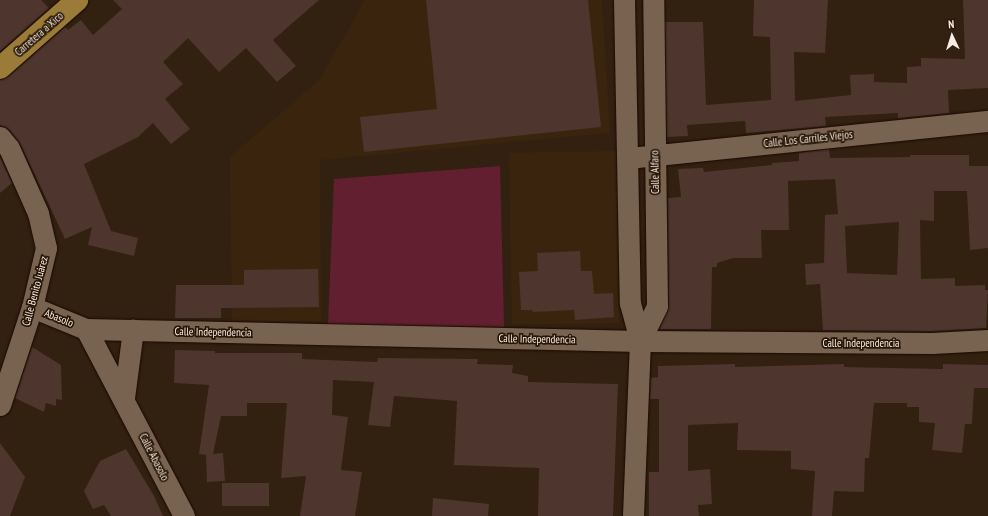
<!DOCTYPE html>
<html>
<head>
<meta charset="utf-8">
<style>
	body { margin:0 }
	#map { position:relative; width:988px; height:516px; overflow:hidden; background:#322010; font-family:"PT Sans Narrow",sans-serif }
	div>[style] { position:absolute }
	.built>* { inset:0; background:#3b240e; transform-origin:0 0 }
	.green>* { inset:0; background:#621f30 }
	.building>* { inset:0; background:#4e352e; transform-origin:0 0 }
	.roads { filter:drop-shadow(0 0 1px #190900) drop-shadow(0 0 1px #190900) }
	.street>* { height:21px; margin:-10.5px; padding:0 10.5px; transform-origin:10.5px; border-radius:10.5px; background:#786351 }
	.primary>* { height:22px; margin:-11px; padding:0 11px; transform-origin:11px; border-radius:11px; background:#9a7c38 }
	span { translate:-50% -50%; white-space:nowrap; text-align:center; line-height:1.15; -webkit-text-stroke:3.5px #281707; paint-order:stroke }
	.street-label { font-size:11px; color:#f9ede2 }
	.north { position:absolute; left:932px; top:16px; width:40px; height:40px; -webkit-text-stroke:3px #281707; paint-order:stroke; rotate:356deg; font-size:11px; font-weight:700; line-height:16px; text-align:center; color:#f9ede2 }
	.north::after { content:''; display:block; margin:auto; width:14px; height:18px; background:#f9ede2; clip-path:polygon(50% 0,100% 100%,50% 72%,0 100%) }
</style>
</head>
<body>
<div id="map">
	<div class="built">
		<i style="clip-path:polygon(365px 0,602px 0,610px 133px,320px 160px,321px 322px,232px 320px,230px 157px,320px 79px)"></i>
		<i style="left:616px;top:151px;width:172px;height:107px;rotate:89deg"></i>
	</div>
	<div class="green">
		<i style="clip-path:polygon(500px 166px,504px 327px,328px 324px,334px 179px)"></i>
	</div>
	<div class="building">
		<i style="clip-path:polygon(0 0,41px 0,49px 8px,0 51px)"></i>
		<i style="clip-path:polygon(113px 0,319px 0,273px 40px,296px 66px,277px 82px,246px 48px,219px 72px,188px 38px,163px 62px,183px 84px,165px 99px,190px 129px,171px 144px,153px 123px,138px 137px,84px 164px,111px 231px,138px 238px,134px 256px,88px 245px,92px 227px,65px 239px,20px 143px,9px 129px,0 125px,0 80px,8px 77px,65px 27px,68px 30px,81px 20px,93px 35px,122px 9px)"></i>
		<i style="clip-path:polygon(426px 0,588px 0,601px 127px,364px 152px,360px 117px,437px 109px)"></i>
		<i style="clip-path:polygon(754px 0,828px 0,825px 53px,794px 52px,795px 101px,851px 95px,850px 75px,874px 74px,874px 82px,907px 83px,907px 67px,921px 66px,921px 58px,965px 59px,963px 0,988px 0,988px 88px,948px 90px,949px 113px,898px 118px,898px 113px,825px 117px,826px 126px,746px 133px,745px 121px,687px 125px,688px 136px,667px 137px,665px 22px,703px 22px,706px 105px,771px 100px,770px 37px,753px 36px)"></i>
		<i style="clip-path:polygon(evenodd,829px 149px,830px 158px,910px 157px,910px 155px,969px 155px,969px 166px,988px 166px,988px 248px,970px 250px,967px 191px,934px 191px,934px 221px,920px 220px,921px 279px,955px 278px,955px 286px,985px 285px,985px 290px,988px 290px,986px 328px,932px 331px,823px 330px,820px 284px,806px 285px,805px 264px,824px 263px,825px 215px,838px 214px,835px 179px,788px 181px,789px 230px,761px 230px,762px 258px,733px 258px,717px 263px,717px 267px,712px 267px,711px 329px,659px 329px,669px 306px,668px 198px,681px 197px,678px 169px,703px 168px,704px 172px,772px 165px,772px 163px,799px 161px,799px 153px,829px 149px,899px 222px,897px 275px,847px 273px,845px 226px,899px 222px)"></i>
		<i style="clip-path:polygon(0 157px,12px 183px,0 193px)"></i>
		<i style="clip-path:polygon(580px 251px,581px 271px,592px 271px,594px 294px,613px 293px,614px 317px,575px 320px,574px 310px,533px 312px,532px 310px,521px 310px,519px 272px,538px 271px,537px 253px)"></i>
		<i style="clip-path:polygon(318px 269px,319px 307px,221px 308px,221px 318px,175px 318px,176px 285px,244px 285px,244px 270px)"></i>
		<i style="clip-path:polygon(32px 347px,61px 365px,62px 400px,56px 399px,56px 406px,46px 403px,44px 412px,15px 398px)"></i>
		<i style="clip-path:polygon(175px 350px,215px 351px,215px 353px,302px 353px,302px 359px,377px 362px,378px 358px,478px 359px,477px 364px,513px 365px,512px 373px,528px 376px,528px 382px,618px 384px,613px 516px,538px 516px,539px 468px,454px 465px,457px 401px,394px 396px,390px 427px,368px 425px,374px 382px,333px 380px,332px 415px,348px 417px,341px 470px,362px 472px,355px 516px,300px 516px,306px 476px,281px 478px,287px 403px,247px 403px,247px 416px,221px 416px,213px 454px,223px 453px,225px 481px,207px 482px,206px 455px,199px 454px,209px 385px,174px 383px)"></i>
		<i style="clip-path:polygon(735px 364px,735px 367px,844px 364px,844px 367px,943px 369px,943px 364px,988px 365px,988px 388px,974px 388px,972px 424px,965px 424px,962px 453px,932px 450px,935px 423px,919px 422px,919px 407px,907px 407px,907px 403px,874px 403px,869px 458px,865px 458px,864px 492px,834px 491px,832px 516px,812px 516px,815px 471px,791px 469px,791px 451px,737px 450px,738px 423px,688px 425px,688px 471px,710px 469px,712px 504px,698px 505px,699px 516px,649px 516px,649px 472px,659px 472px,659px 399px,650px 399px,651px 378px,658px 377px,658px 366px)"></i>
		<i style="clip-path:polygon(0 443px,25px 477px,10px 516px,0 516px)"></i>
		<i style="clip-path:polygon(126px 449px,154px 496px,163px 516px,111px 516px,104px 505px,93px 509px,84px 491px,100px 461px)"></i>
		<i style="left:222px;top:483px;width:47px;height:23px"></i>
		<i style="clip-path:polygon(433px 498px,489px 504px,488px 516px,432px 516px)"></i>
	</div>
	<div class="roads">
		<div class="street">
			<i style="left:624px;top:0;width:303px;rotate:88.9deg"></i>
			<i style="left:630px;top:303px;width:39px;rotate:75deg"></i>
			<i style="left:640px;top:341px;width:175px;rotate:92.3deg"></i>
			<i style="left:0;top:137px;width:14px;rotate:51deg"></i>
			<i style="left:9px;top:148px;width:71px;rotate:66deg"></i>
			<i style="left:38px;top:213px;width:36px;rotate:77deg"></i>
			<i style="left:46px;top:248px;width:61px;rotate:103.3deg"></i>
			<i style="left:32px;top:307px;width:103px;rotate:108.1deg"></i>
			<i style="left:628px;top:158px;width:362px;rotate:-5.9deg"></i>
			<i style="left:32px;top:307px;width:58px;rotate:22.2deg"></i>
			<i style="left:86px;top:329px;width:554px;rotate:1.24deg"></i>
			<i style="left:640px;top:341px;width:292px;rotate:0.4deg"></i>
			<i style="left:932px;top:343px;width:56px;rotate:-3.1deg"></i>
			<i style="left:86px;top:329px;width:211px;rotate:62.3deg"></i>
			<i style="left:640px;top:341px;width:39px;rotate:-64deg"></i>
			<i style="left:657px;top:306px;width:306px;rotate:-90.7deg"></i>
			<i style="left:124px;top:398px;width:69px;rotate:-82.5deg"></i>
		</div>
		<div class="primary">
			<i style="left:0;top:68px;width:103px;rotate:-41.4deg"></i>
		</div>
	</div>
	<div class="street-label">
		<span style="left:39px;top:34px;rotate:-41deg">Carretera a Xico</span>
		<span style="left:808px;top:139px;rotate:-6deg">Calle Los Carriles Viejos</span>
		<span style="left:655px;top:172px;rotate:-91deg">Calle Alfaro</span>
		<span style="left:35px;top:291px;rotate:-75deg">Calle Benito Juárez</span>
		<span style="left:59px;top:318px;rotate:22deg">Abasolo</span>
		<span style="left:213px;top:332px;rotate:1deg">Calle Independencia</span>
		<span style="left:537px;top:339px;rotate:1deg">Calle Independencia</span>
		<span style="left:861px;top:343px">Calle Independencia</span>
		<span style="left:154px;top:457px;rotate:63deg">Calle Abasolo</span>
	</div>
	<div class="north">N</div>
</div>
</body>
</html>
